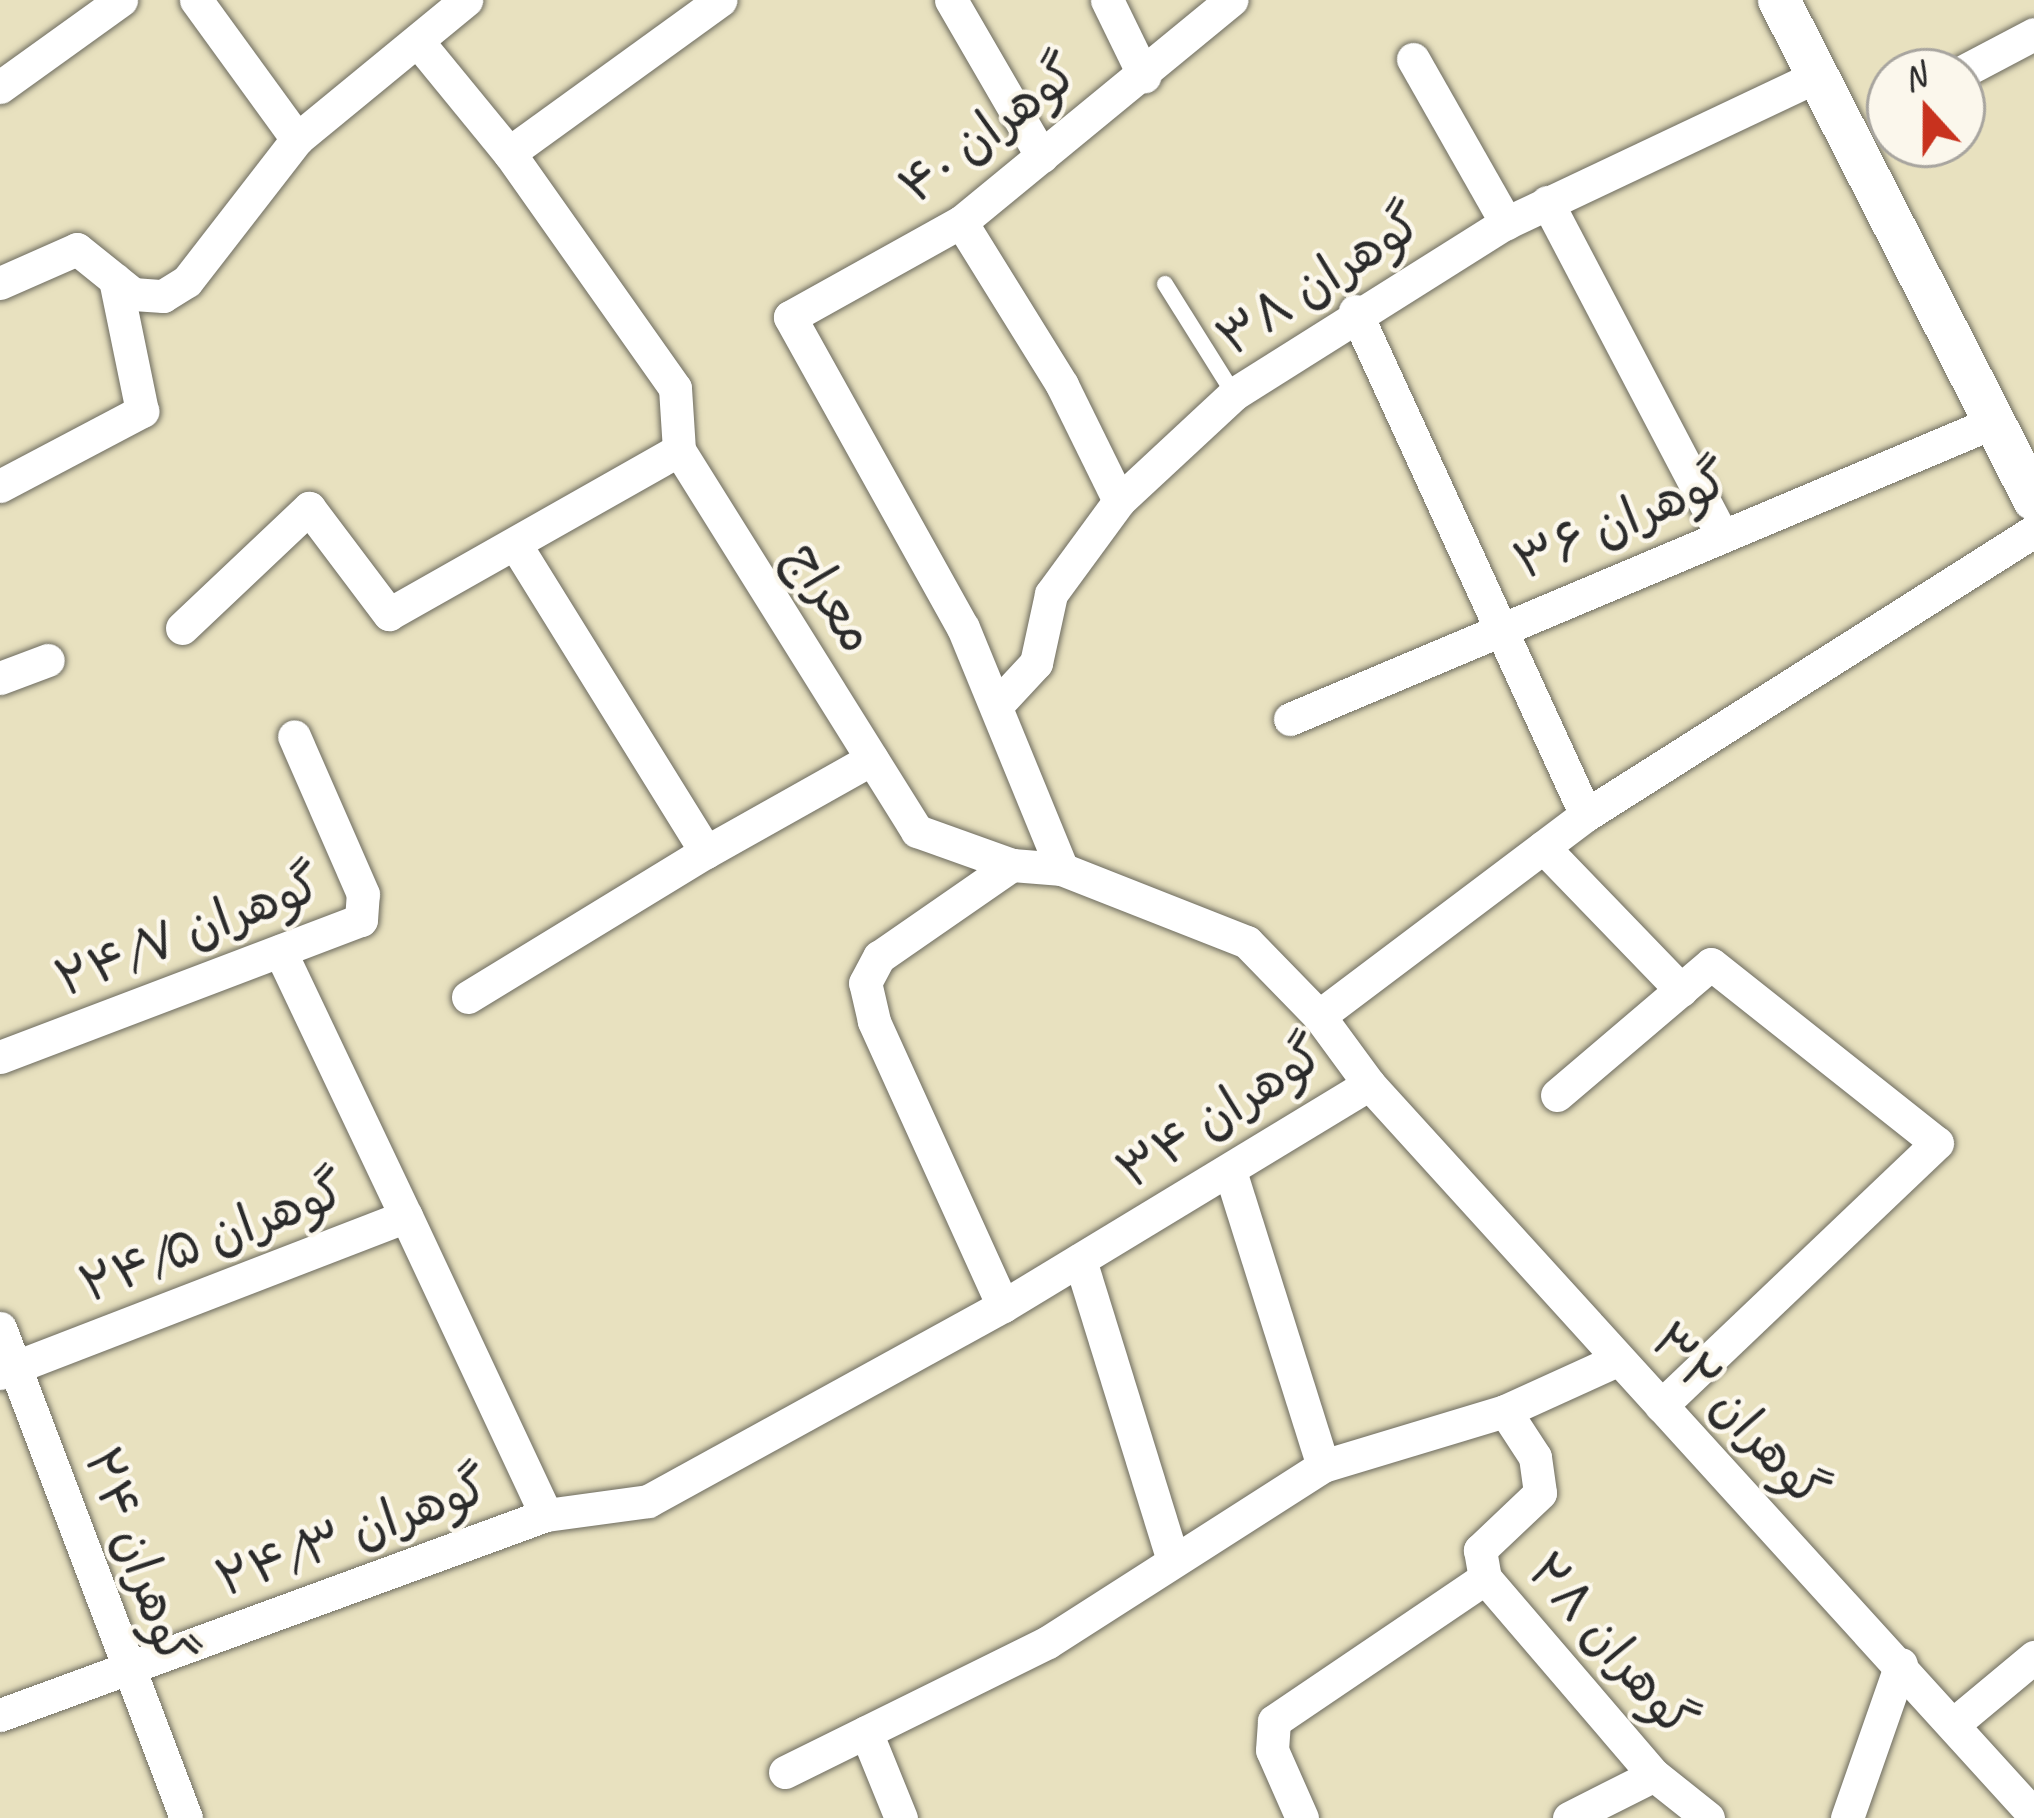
<!DOCTYPE html>
<html>
<head>
<meta charset="utf-8">
<style>
	body { margin:0 }
	#map { position:relative; width:2034px; height:1818px; overflow:hidden; background:#e8e1bf; font-family:Caveat,"Playpen Sans Arabic",sans-serif }
	div>[style] { position:absolute }
	.roads { filter:drop-shadow(0 0 3px #6d6b5f) drop-shadow(0 0 3px #6d6b5f) }
	.service>* { height:16px; margin:-8px; padding:0 8px; transform-origin:8px; border-radius:8px; background:#fff }
	.minor>* { height:33px; margin:-16.5px; padding:0 16.5px; transform-origin:16.5px; border-radius:16.5px; background:#fff }
	.tertiary>* { height:42px; margin:-21px; padding:0 21px; transform-origin:21px; border-radius:21px; background:#fff }
	span { translate:-50% -50%; white-space:nowrap; text-align:center; line-height:1.15; -webkit-text-stroke:9px #fbf7ec; paint-order:stroke }
	.street-label { font-size:51px; color:#2b2b2b }
	.north { position:absolute; left:1866px; top:48px; width:120px; height:120px; box-sizing:border-box; background:#fbf7ec; border:3px solid #a8a59f; border-radius:50%; rotate:339deg; font-size:33px; font-weight:700; line-height:48px; text-align:center; color:#2b2b2b }
	.north::after { content:''; display:block; margin:auto; width:42px; height:54px; background:#c8321e; clip-path:polygon(50% 0,100% 100%,50% 72%,0 100%) }
</style>
</head>
<body>
<div id="map">
	<div class="roads">
		<div class="service">
			<i style="left:1165px;top:284px;width:130px;rotate:57.9deg"></i>
		</div>
		<div class="minor">
			<i style="left:196px;top:0;width:172px;rotate:54deg"></i>
			<i style="left:951px;top:0;width:181px;rotate:59.9deg"></i>
			<i style="left:1107px;top:0;width:85px;rotate:64deg"></i>
			<i style="left:1413px;top:59px;width:189px;rotate:60.4deg"></i>
			<i style="left:1962px;top:72px;width:81px;rotate:-27.8deg"></i>
			<i style="left:0;top:87px;width:149px;rotate:-35.7deg"></i>
			<i style="left:509px;top:153px;width:261px;rotate:-35.9deg"></i>
			<i style="left:1547px;top:202px;width:373px;rotate:62.3deg"></i>
			<i style="left:961px;top:222px;width:192px;rotate:58.2deg"></i>
			<i style="left:1062px;top:385px;width:129px;rotate:63.8deg"></i>
			<i style="left:0;top:283px;width:84px;rotate:-23.8deg"></i>
			<i style="left:77px;top:249px;width:72px;rotate:38.8deg"></i>
			<i style="left:133px;top:294px;width:30px;rotate:4deg"></i>
			<i style="left:163px;top:296px;width:28px;rotate:-32deg"></i>
			<i style="left:187px;top:281px;width:180px;rotate:-52.2deg"></i>
			<i style="left:297px;top:139px;width:219px;rotate:-39.4deg"></i>
			<i style="left:1355px;top:311px;width:554px;rotate:65.38deg"></i>
			<i style="left:0;top:486px;width:161px;rotate:-27.8deg"></i>
			<i style="left:142px;top:411px;width:134px;rotate:-101.6deg"></i>
			<i style="left:182px;top:628px;width:175px;rotate:-43.4deg"></i>
			<i style="left:309px;top:508px;width:133px;rotate:53deg"></i>
			<i style="left:389px;top:614px;width:333px;rotate:-29.5deg"></i>
			<i style="left:0;top:678px;width:51px;rotate:-20.6deg"></i>
			<i style="left:996px;top:706px;width:59px;rotate:-47.1deg"></i>
			<i style="left:1036px;top:663px;width:71px;rotate:-77.7deg"></i>
			<i style="left:1051px;top:594px;width:115px;rotate:-53.8deg"></i>
			<i style="left:1119px;top:501px;width:157px;rotate:-42.9deg"></i>
			<i style="left:1234px;top:394px;width:321px;rotate:-32.2deg"></i>
			<i style="left:1506px;top:223px;width:346px;rotate:-25.3deg"></i>
			<i style="left:1290px;top:719px;width:766px;rotate:-22.88deg"></i>
			<i style="left:1543px;top:847px;width:199px;rotate:46deg"></i>
			<i style="left:706px;top:852px;width:190px;rotate:-29.3deg"></i>
			<i style="left:1062px;top:869px;width:261px;rotate:-112.3deg"></i>
			<i style="left:963px;top:628px;width:356px;rotate:-119.1deg"></i>
			<i style="left:790px;top:317px;width:196px;rotate:-29.1deg"></i>
			<i style="left:961px;top:222px;width:350px;rotate:-39.4deg"></i>
			<i style="left:280px;top:951px;width:293px;rotate:64.6deg"></i>
			<i style="left:468px;top:997px;width:279px;rotate:-31.4deg"></i>
			<i style="left:706px;top:852px;width:359px;rotate:-121.8deg"></i>
			<i style="left:1319px;top:1016px;width:334px;rotate:-37deg"></i>
			<i style="left:1586px;top:815px;width:530px;rotate:-32.37deg"></i>
			<i style="left:0;top:1057px;width:386px;rotate:-20.8deg"></i>
			<i style="left:361px;top:920px;width:26px;rotate:-86deg"></i>
			<i style="left:363px;top:894px;width:172px;rotate:-113.6deg"></i>
			<i style="left:1369px;top:1084px;width:988px;rotate:47.71deg"></i>
			<i style="left:1557px;top:1095px;width:202px;rotate:-40.4deg"></i>
			<i style="left:1711px;top:964px;width:288px;rotate:38.4deg"></i>
			<i style="left:1937px;top:1143px;width:381px;rotate:136.4deg"></i>
			<i style="left:1230px;top:1171px;width:309px;rotate:72.5deg"></i>
			<i style="left:1080px;top:1260px;width:312px;rotate:72.8deg"></i>
			<i style="left:1003px;top:1306px;width:313px;rotate:-114.4deg"></i>
			<i style="left:874px;top:1021px;width:39px;rotate:-103deg"></i>
			<i style="left:865px;top:983px;width:30px;rotate:-62deg"></i>
			<i style="left:879px;top:957px;width:162px;rotate:-34.7deg"></i>
			<i style="left:0;top:1328px;width:524px;rotate:69.21deg"></i>
			<i style="left:0;top:1373px;width:435px;rotate:-21.1deg"></i>
			<i style="left:406px;top:1216px;width:330px;rotate:64.9deg"></i>
			<i style="left:1505px;top:1411px;width:55px;rotate:56.9deg"></i>
			<i style="left:1535px;top:1457px;width:36px;rotate:82deg"></i>
			<i style="left:1540px;top:1493px;width:83px;rotate:136.5deg"></i>
			<i style="left:1480px;top:1550px;width:28px;rotate:80deg"></i>
			<i style="left:1485px;top:1578px;width:260px;rotate:49.4deg"></i>
			<i style="left:1654px;top:1775px;width:69px;rotate:38.5deg"></i>
			<i style="left:0;top:1715px;width:581px;rotate:-20.12deg"></i>
			<i style="left:546px;top:1515px;width:103px;rotate:-7.8deg"></i>
			<i style="left:648px;top:1501px;width:405px;rotate:-28.8deg"></i>
			<i style="left:1003px;top:1306px;width:428px;rotate:-31.2deg"></i>
			<i style="left:1369px;top:1084px;width:84px;rotate:-126.3deg"></i>
			<i style="left:1319px;top:1016px;width:103px;rotate:-134.2deg"></i>
			<i style="left:1247px;top:942px;width:199px;rotate:-158.5deg"></i>
			<i style="left:1062px;top:869px;width:50px;rotate:-175.4deg"></i>
			<i style="left:1012px;top:865px;width:101px;rotate:-160.3deg"></i>
			<i style="left:917px;top:831px;width:449px;rotate:-122deg"></i>
			<i style="left:679px;top:450px;width:62px;rotate:-93.7deg"></i>
			<i style="left:675px;top:388px;width:288px;rotate:-125.2deg"></i>
			<i style="left:509px;top:153px;width:142px;rotate:-129.3deg"></i>
			<i style="left:1956px;top:1722px;width:102px;rotate:-39.8deg"></i>
			<i style="left:866px;top:1732px;width:93px;rotate:67.9deg"></i>
			<i style="left:785px;top:1772px;width:293px;rotate:-26.3deg"></i>
			<i style="left:1048px;top:1642px;width:326px;rotate:-32.6deg"></i>
			<i style="left:1323px;top:1466px;width:190px;rotate:-16.8deg"></i>
			<i style="left:1505px;top:1411px;width:123px;rotate:-24.5deg"></i>
			<i style="left:1302px;top:1818px;width:74px;rotate:-113.8deg"></i>
			<i style="left:1272px;top:1750px;width:29px;rotate:-86deg"></i>
			<i style="left:1274px;top:1721px;width:255px;rotate:-34.1deg"></i>
			<i style="left:1569px;top:1818px;width:95px;rotate:-26.8deg"></i>
			<i style="left:1847px;top:1818px;width:163px;rotate:-70.7deg"></i>
		</div>
		<div class="tertiary">
			<i style="left:1779px;top:0;width:561px;rotate:62.98deg"></i>
		</div>
	</div>
	<div class="street-label">
		<span style="left:988px;top:129px;rotate:-37deg">گوهران ۴۰</span>
		<span style="left:1319px;top:280px;rotate:-33deg">گوهران ۳۸</span>
		<span style="left:1621px;top:520px;rotate:-23deg">گوهران ۳۶</span>
		<span style="left:831px;top:597px;rotate:58deg">معراج</span>
		<span style="left:188px;top:931px;rotate:-21deg">گوهران ۲۴/۷</span>
		<span style="left:1220px;top:1112px;rotate:-33deg">گوهران ۳۴</span>
		<span style="left:212px;top:1237px;rotate:-21deg">گوهران ۲۴/۵</span>
		<span style="left:1739px;top:1415px;rotate:47deg">گوهران ۳۲</span>
		<span style="left:352px;top:1532px;rotate:-20deg">گوهران ۲۴/۳</span>
		<span style="left:139px;top:1556px;rotate:70deg">گوهران ۲۴</span>
		<span style="left:1612px;top:1645px;rotate:49deg">گوهران ۲۸</span>
	</div>
	<div class="north">N</div>
</div>
</body>
</html>
